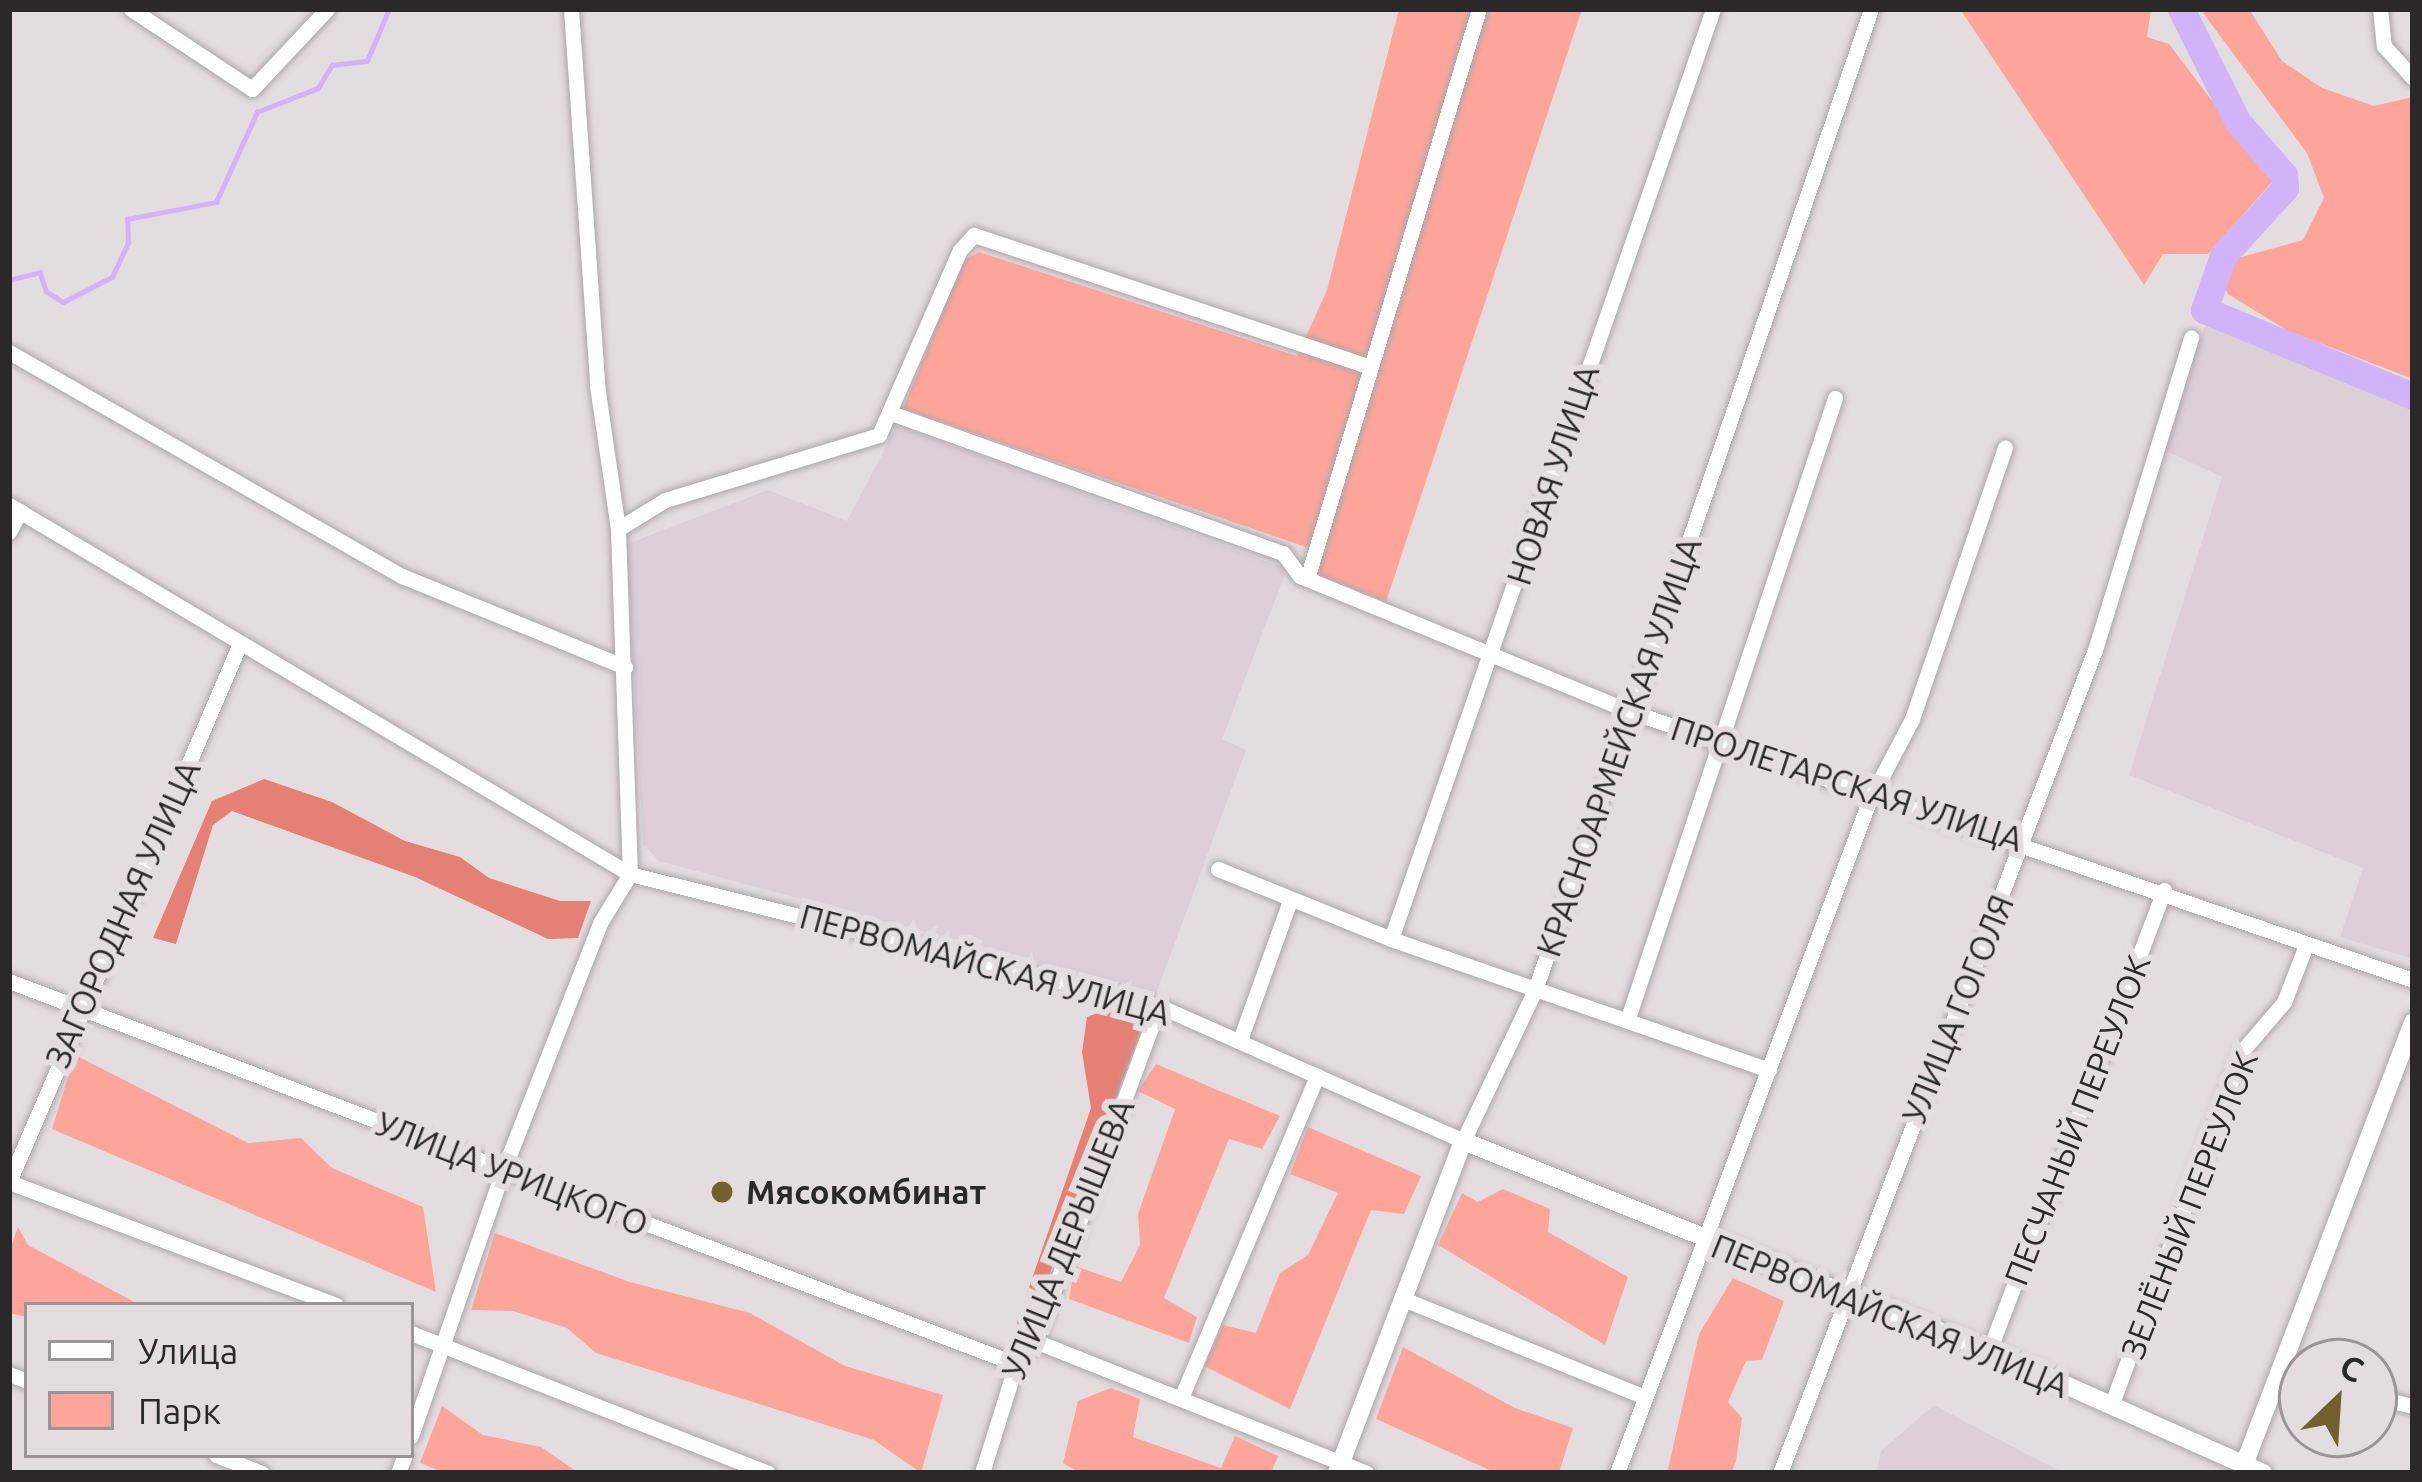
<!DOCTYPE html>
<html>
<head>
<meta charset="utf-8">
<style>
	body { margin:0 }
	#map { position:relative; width:2422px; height:1482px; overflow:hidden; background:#e4dde0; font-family:Ubuntu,sans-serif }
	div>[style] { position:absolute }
	.built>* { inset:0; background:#ddcfd6 }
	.green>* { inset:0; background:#fea59b }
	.forest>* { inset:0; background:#e58075 }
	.stream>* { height:4.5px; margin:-2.25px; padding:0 2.25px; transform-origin:2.25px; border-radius:2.25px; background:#d0b3f9 }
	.river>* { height:27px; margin:-13.5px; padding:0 13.5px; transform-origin:13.5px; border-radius:13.5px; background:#d0b3f9 }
	.roads { filter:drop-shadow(0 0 3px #aca6a9) drop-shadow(0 0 3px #aca6a9) }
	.minor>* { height:15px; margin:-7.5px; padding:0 7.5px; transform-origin:7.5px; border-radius:7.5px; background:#fff }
	.major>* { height:18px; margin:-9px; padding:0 9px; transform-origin:9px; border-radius:9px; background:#fff }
	.dots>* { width:33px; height:33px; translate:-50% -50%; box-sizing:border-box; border:6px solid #e4dde0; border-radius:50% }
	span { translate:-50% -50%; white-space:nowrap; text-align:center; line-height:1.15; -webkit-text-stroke:12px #e4dde0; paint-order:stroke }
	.street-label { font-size:33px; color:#2a2829 }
	.poi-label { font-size:33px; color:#2a2829; font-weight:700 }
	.left { translate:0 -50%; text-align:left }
	.frame { position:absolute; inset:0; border:12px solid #2a2829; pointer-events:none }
	.legend { position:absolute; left:24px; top:1302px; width:390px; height:156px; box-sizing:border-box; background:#e4dde0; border:3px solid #9a9597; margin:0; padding:15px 21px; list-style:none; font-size:36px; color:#2a2829 }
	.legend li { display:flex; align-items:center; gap:24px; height:60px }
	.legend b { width:60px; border:3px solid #9a9597 }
	.north { position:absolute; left:2278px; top:1338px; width:120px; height:120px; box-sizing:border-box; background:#e4dde0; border:3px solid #9a9597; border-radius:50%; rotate:25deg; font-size:33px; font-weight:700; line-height:48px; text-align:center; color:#2a2829 }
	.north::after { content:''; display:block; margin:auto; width:42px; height:54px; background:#72602e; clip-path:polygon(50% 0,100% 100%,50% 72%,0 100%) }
</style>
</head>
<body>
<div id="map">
	<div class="built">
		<i style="clip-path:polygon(2206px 323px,2413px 411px,2410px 958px,2340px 937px,2363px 868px,2129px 775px,2222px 477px,2162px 449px)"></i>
		<i style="clip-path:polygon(897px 426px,1287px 569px,1222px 739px,1246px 750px,1156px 994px,659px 861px,643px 844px,627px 544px,768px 490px,847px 521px)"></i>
		<i style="clip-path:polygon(1934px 1405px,2032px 1457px,2065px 1473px,1876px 1473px,1881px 1451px)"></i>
	</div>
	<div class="green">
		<i style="clip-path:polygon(1399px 9px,1582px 9px,1386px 602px,1305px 569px,1309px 548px,903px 409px,963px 261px,979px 252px,1297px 356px,1327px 290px)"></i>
		<i style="clip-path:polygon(2151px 9px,2147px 37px,2169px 44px,2273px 181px,2208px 254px,2163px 254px,2144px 285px,1962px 12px)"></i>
		<i style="clip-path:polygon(2214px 9px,2249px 9px,2282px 61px,2322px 88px,2374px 106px,2413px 97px,2413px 379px,2288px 331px,2228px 294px,2219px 278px,2227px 261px,2303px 240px,2324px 198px,2307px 153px,2203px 13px)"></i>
		<i style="clip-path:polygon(75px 1055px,248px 1143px,301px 1138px,332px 1168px,423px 1207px,436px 1292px,52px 1129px)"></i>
		<i style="clip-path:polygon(1156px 1064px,1280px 1116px,1262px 1149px,1229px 1139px,1164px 1298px,1197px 1317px,1189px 1343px,1069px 1299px,1075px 1266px,1121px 1282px,1140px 1245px,1138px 1214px,1175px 1109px,1138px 1091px)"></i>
		<i style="clip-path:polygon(1308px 1127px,1421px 1176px,1404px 1214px,1371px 1210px,1290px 1409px,1204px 1366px,1223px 1325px,1256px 1333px,1280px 1273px,1308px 1255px,1338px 1193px,1290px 1174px)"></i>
		<i style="clip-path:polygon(1503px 1189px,1550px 1209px,1548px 1232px,1628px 1277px,1605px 1345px,1438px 1245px,1462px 1193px,1478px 1202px)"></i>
		<i style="clip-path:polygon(18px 1227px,28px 1245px,140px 1305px,27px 1305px,27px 1317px,9px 1313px,9px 1252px)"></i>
		<i style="clip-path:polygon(495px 1233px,630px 1282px,750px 1313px,845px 1366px,943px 1395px,921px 1473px,874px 1440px,596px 1353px,567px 1328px,513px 1311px,471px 1310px)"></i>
		<i style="clip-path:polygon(1733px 1278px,1784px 1301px,1762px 1360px,1746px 1361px,1728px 1402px,1742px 1418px,1736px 1461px,1731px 1473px,1667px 1473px,1699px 1334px)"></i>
		<i style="clip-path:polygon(1403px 1347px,1515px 1408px,1573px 1428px,1559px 1473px,1496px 1473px,1376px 1419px)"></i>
		<i style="clip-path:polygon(1111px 1388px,1140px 1399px,1133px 1437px,1221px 1468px,1235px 1436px,1278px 1456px,1271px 1473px,1080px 1473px,1063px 1463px,1078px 1401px)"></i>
		<i style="clip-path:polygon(442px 1406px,483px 1435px,541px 1447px,579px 1473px,445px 1473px,420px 1463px)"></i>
	</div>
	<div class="forest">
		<i style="clip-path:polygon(264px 779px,332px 802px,405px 841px,460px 857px,489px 878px,560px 901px,591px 901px,578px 938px,548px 939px,415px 877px,232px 811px,213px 825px,176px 944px,153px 938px,212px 801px)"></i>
		<i style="clip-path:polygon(1114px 1007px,1147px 1015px,1026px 1337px,1007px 1351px,1091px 1108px,1082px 1052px,1087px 1017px)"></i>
	</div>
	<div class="stream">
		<i style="left:9px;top:280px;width:32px;rotate:-14deg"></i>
		<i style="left:40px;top:272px;width:20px;rotate:72deg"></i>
		<i style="left:46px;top:291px;width:20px;rotate:33deg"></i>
		<i style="left:63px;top:302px;width:55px;rotate:-27deg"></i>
		<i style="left:112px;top:277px;width:38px;rotate:-65deg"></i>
		<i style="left:128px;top:242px;width:23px;rotate:-92deg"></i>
		<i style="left:127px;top:219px;width:91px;rotate:-10.8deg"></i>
		<i style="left:216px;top:202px;width:99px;rotate:-65.5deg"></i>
		<i style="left:257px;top:112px;width:66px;rotate:-21.5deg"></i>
		<i style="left:318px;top:88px;width:27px;rotate:-59deg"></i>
		<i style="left:332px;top:65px;width:35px;rotate:-7deg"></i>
		<i style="left:367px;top:61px;width:56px;rotate:-67.1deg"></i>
	</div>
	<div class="river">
		<i style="left:2181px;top:9px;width:125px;rotate:63.4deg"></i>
		<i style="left:2237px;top:121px;width:72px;rotate:49deg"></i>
		<i style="left:2284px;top:175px;width:13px;rotate:86deg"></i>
		<i style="left:2285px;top:188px;width:92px;rotate:132.4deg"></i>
		<i style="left:2223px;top:256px;width:57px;rotate:109.4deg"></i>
		<i style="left:2204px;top:310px;width:226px;rotate:22.4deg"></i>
	</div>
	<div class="roads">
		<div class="minor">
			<i style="left:131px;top:9px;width:145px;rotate:33.5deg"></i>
			<i style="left:252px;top:89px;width:110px;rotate:-46.8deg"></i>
			<i style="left:571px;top:9px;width:377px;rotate:86deg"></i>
			<i style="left:597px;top:385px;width:146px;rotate:81.7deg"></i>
			<i style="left:2380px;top:9px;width:37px;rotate:84deg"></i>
			<i style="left:2384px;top:46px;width:43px;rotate:47.8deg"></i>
			<i style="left:9px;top:352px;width:452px;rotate:29.7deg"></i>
			<i style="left:402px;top:576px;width:241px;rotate:22.2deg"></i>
			<i style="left:891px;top:413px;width:416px;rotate:19.7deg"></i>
			<i style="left:1283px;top:553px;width:29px;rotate:54deg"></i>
			<i style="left:1300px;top:576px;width:356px;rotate:22.3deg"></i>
			<i style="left:1629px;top:711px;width:829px;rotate:18.94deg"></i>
			<i style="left:9px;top:505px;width:722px;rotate:30.72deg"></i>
			<i style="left:630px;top:874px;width:545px;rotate:14.01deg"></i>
			<i style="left:1159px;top:1006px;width:333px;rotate:23.9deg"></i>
			<i style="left:1463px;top:1141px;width:167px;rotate:-64.5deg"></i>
			<i style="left:1535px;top:990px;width:1037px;rotate:-71.09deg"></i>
			<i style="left:9px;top:532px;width:24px;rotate:-62deg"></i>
			<i style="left:1307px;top:579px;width:595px;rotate:-73.21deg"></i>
			<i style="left:1218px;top:869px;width:187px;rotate:22deg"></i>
			<i style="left:1391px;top:939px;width:400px;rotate:19.1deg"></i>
			<i style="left:1391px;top:939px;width:984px;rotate:-70.9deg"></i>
			<i style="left:9px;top:981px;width:1077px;rotate:20.82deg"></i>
			<i style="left:1627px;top:1021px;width:657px;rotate:-71.54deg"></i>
			<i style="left:1240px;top:1040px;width:149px;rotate:-70.3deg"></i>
			<i style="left:9px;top:1182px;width:583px;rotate:-66.78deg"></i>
			<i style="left:9px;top:1182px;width:349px;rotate:20.6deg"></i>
			<i style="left:1401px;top:1298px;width:260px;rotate:22.1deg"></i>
			<i style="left:411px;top:1333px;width:383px;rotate:21.4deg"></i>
			<i style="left:1035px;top:1341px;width:357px;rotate:21.7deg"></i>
			<i style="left:1989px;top:1351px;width:493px;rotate:-69.2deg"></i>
			<i style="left:9px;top:1374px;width:19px;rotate:21deg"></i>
			<i style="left:2374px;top:1397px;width:40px;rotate:13deg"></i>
			<i style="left:1181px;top:1398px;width:350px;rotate:-67.1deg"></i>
			<i style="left:2111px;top:1406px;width:380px;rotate:-69.7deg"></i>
			<i style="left:2243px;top:1050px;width:63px;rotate:-49.5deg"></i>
			<i style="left:2284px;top:1002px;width:61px;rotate:-68.9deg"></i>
			<i style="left:411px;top:1436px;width:281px;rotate:-70.9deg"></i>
			<i style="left:503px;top:1171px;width:266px;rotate:-68.6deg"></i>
			<i style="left:600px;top:923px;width:57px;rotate:-58.5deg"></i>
			<i style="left:630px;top:874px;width:345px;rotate:-92deg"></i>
			<i style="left:618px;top:529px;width:55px;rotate:-31.7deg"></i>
			<i style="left:665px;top:500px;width:224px;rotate:-16.9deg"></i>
			<i style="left:879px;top:435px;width:202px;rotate:-66.4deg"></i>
			<i style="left:960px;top:250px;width:21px;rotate:-47deg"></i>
			<i style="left:974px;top:235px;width:418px;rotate:18.4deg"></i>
			<i style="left:216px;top:1455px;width:49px;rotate:21.4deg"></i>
			<i style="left:398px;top:1473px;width:19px;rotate:-69deg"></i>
			<i style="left:982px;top:1473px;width:114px;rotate:-72.7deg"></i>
			<i style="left:1016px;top:1364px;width:30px;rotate:-50deg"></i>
			<i style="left:1035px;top:1341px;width:357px;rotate:-69.7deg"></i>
			<i style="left:1617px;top:1473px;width:720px;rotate:-69.43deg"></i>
			<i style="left:1870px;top:799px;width:90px;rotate:-62.3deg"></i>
			<i style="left:1912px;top:719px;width:287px;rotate:-71.1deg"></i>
			<i style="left:1780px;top:1473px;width:881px;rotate:-69.06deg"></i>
			<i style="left:2095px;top:650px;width:327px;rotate:-72.9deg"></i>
		</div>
		<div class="major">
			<i style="left:2244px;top:1465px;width:474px;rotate:-69.1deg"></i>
			<i style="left:1337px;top:1473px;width:355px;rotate:-69.2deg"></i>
			<i style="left:1463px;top:1141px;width:566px;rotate:21.76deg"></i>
			<i style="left:1989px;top:1351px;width:300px;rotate:24deg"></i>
		</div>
	</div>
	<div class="dots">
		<i style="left:722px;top:1192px;background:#72602e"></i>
	</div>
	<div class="street-label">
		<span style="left:1553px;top:475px;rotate:-72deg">НОВАЯ УЛИЦА</span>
		<span style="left:1619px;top:747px;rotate:-71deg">КРАСНОАРМЕЙСКАЯ УЛИЦА</span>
		<span style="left:1847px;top:784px;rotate:18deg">ПРОЛЕТАРСКАЯ УЛИЦА</span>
		<span style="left:123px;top:914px;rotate:-66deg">ЗАГОРОДНАЯ УЛИЦА</span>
		<span style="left:985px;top:965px;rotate:15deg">ПЕРВОМАЙСКАЯ УЛИЦА</span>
		<span style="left:1958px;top:1009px;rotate:-68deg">УЛИЦА ГОГОЛЯ</span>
		<span style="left:2077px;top:1120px;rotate:-69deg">ПЕСЧАНЫЙ ПЕРЕУЛОК</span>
		<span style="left:512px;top:1174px;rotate:21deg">УЛИЦА УРИЦКОГО</span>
		<span style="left:2189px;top:1205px;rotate:-69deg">ЗЕЛЁНЫЙ ПЕРЕУЛОК</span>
		<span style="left:1068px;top:1239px;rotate:-68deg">УЛИЦА ДЕРЫШЕВА</span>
		<span style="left:1890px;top:1316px;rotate:22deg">ПЕРВОМАЙСКАЯ УЛИЦА</span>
	</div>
	<div class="poi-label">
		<span class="left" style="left:746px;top:1192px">Мясокомбинат</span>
	</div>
	<div class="frame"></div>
	<ul class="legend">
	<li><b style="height:15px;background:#fff"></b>Улица</li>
	<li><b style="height:33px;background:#fea59b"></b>Парк</li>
	</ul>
	<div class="north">С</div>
</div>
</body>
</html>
